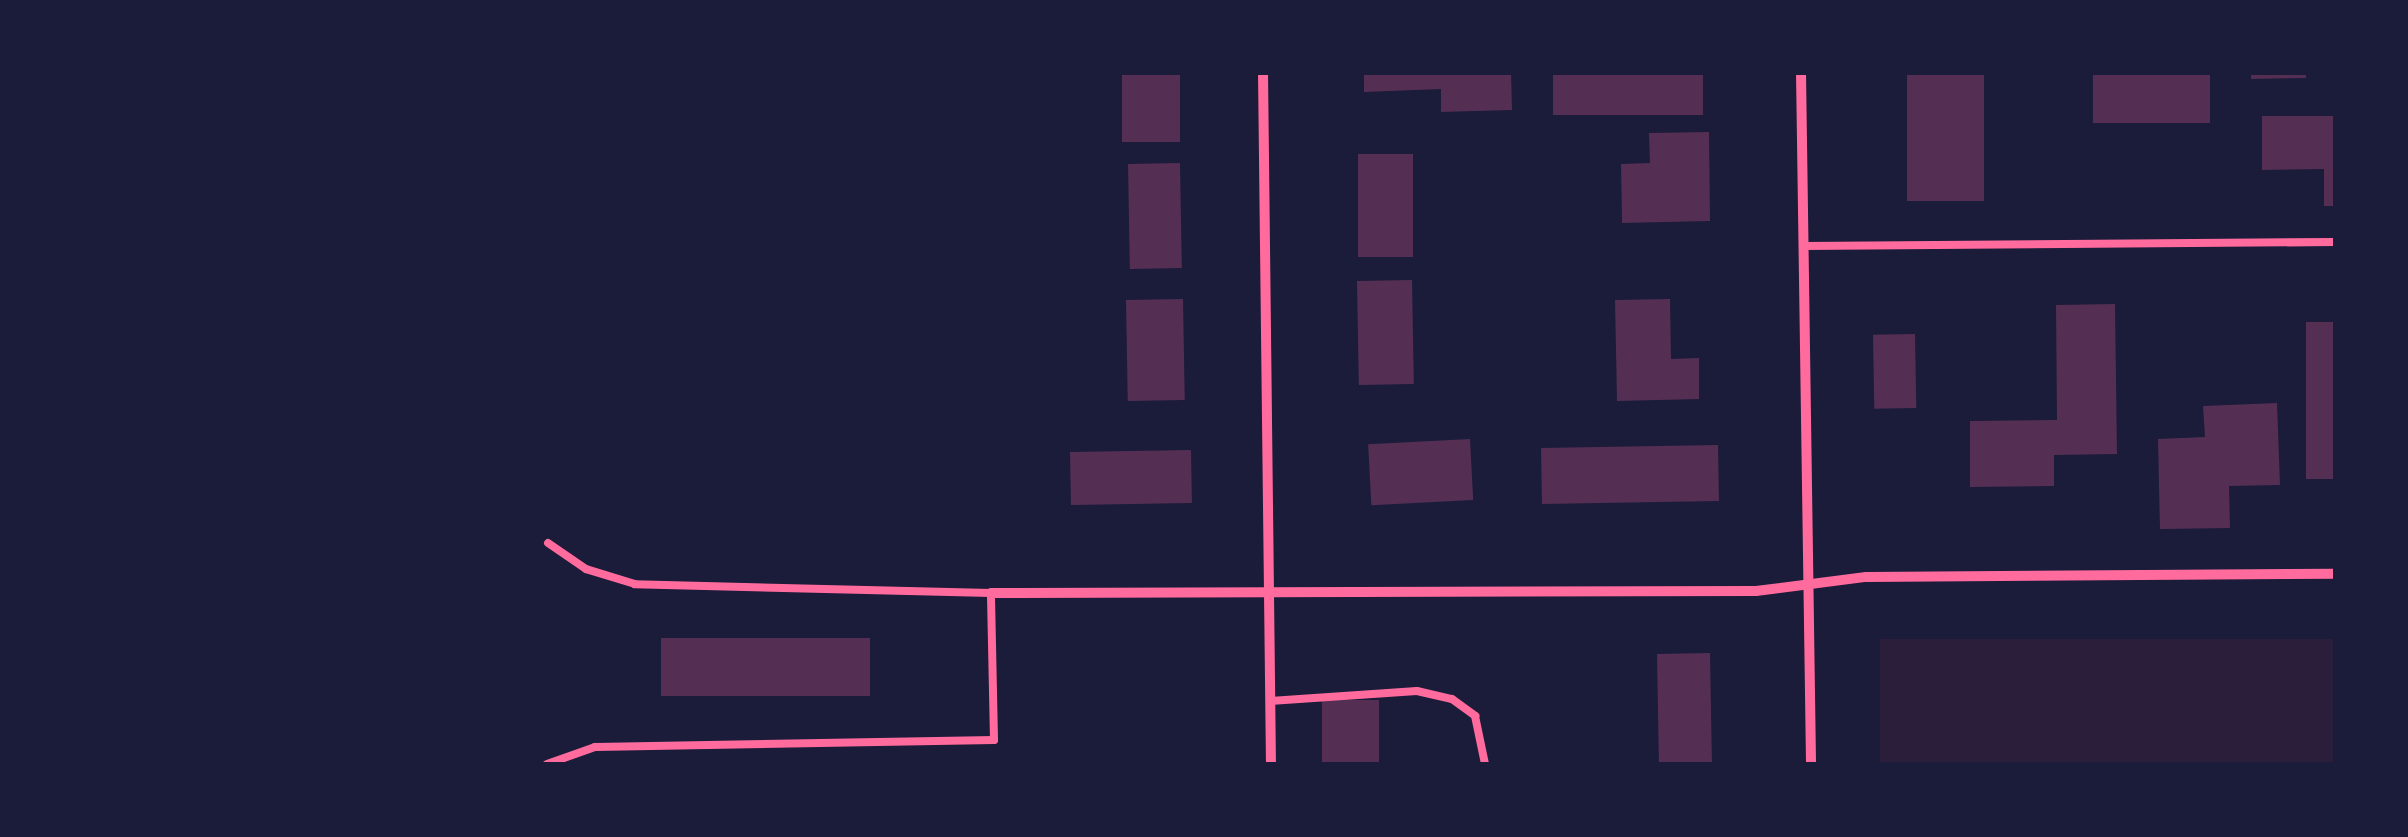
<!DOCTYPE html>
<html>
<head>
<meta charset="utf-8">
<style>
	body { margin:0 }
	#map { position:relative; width:2408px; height:837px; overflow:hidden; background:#1b1b3a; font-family:Overpass,sans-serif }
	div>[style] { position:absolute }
	.green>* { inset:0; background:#2a1e3b; transform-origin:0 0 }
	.building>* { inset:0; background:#542f53; transform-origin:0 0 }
	.service>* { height:8px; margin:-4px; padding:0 4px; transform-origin:4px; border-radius:4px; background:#ff6b9d }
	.minor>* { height:10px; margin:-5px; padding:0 5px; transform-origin:5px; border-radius:5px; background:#ff6b9d }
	span { translate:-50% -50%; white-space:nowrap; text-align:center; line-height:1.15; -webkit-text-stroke:8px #1b1b3a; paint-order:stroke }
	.frame { position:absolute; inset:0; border:75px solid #1b1b3a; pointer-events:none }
</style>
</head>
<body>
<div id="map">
	<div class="green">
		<i style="left:2335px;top:639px;width:125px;height:455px;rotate:90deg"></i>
	</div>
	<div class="building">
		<i style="left:1122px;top:72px;width:58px;height:70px"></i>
		<i style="clip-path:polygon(1364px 72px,1511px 72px,1512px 110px,1441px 112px,1441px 89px,1364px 92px)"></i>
		<i style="left:1553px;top:72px;width:150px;height:43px"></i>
		<i style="left:1907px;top:72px;width:77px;height:129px"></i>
		<i style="left:2093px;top:72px;width:117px;height:51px"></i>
		<i style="clip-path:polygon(2251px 72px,2306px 72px,2306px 78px,2251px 79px)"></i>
		<i style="clip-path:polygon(2262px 116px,2336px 116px,2336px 206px,2324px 206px,2324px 169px,2262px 170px)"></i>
		<i style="clip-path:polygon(1709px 132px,1710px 221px,1622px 223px,1621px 164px,1650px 163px,1649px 133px)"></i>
		<i style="left:1358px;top:154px;width:55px;height:103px"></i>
		<i style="left:1180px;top:163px;width:105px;height:52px;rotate:89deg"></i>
		<i style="left:1412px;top:280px;width:104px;height:55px;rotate:89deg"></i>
		<i style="left:1183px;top:299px;width:101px;height:57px;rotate:89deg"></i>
		<i style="clip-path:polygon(1670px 299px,1671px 359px,1699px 358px,1699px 399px,1617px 401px,1615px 300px)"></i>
		<i style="clip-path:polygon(2115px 304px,2117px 454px,2054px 455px,2054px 486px,1970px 487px,1970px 421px,2057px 420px,2056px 305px)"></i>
		<i style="left:2306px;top:322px;width:30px;height:157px"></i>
		<i style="left:1915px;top:334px;width:74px;height:42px;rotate:89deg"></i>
		<i style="clip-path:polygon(2277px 403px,2280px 485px,2229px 486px,2230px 528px,2160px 529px,2158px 439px,2205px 437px,2203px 406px)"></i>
		<i style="left:1470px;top:439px;width:61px;height:102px;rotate:87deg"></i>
		<i style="left:1718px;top:445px;width:56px;height:177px;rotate:89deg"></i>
		<i style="left:1191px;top:450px;width:53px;height:121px;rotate:89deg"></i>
		<i style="left:661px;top:638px;width:209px;height:58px"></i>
		<i style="left:1710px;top:653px;width:111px;height:53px;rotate:89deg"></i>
		<i style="left:1379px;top:700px;width:64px;height:57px;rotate:90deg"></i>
	</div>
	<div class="service">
		<i style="left:1803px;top:246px;width:533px;rotate:-0.43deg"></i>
		<i style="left:1270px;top:701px;width:147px;rotate:-3.9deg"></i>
		<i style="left:1417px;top:691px;width:36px;rotate:13deg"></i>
		<i style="left:1452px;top:699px;width:29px;rotate:36deg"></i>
		<i style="left:1475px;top:716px;width:49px;rotate:78.2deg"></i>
		<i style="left:547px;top:764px;width:51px;rotate:-19.5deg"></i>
		<i style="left:595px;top:747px;width:399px;rotate:-1deg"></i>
		<i style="left:994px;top:740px;width:147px;rotate:-91.2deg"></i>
		<i style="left:991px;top:593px;width:356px;rotate:-178.6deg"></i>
		<i style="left:635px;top:584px;width:51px;rotate:-163deg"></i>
		<i style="left:586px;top:569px;width:46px;rotate:-145.6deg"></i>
	</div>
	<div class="minor">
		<i style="left:1263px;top:72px;width:692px;rotate:89.34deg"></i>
		<i style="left:1801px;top:72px;width:692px;rotate:89.17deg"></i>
		<i style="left:991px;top:593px;width:765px;rotate:-0.15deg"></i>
		<i style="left:1756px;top:591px;width:111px;rotate:-7.3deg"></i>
		<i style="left:1866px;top:577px;width:470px;rotate:-0.4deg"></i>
	</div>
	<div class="frame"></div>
</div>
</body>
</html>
